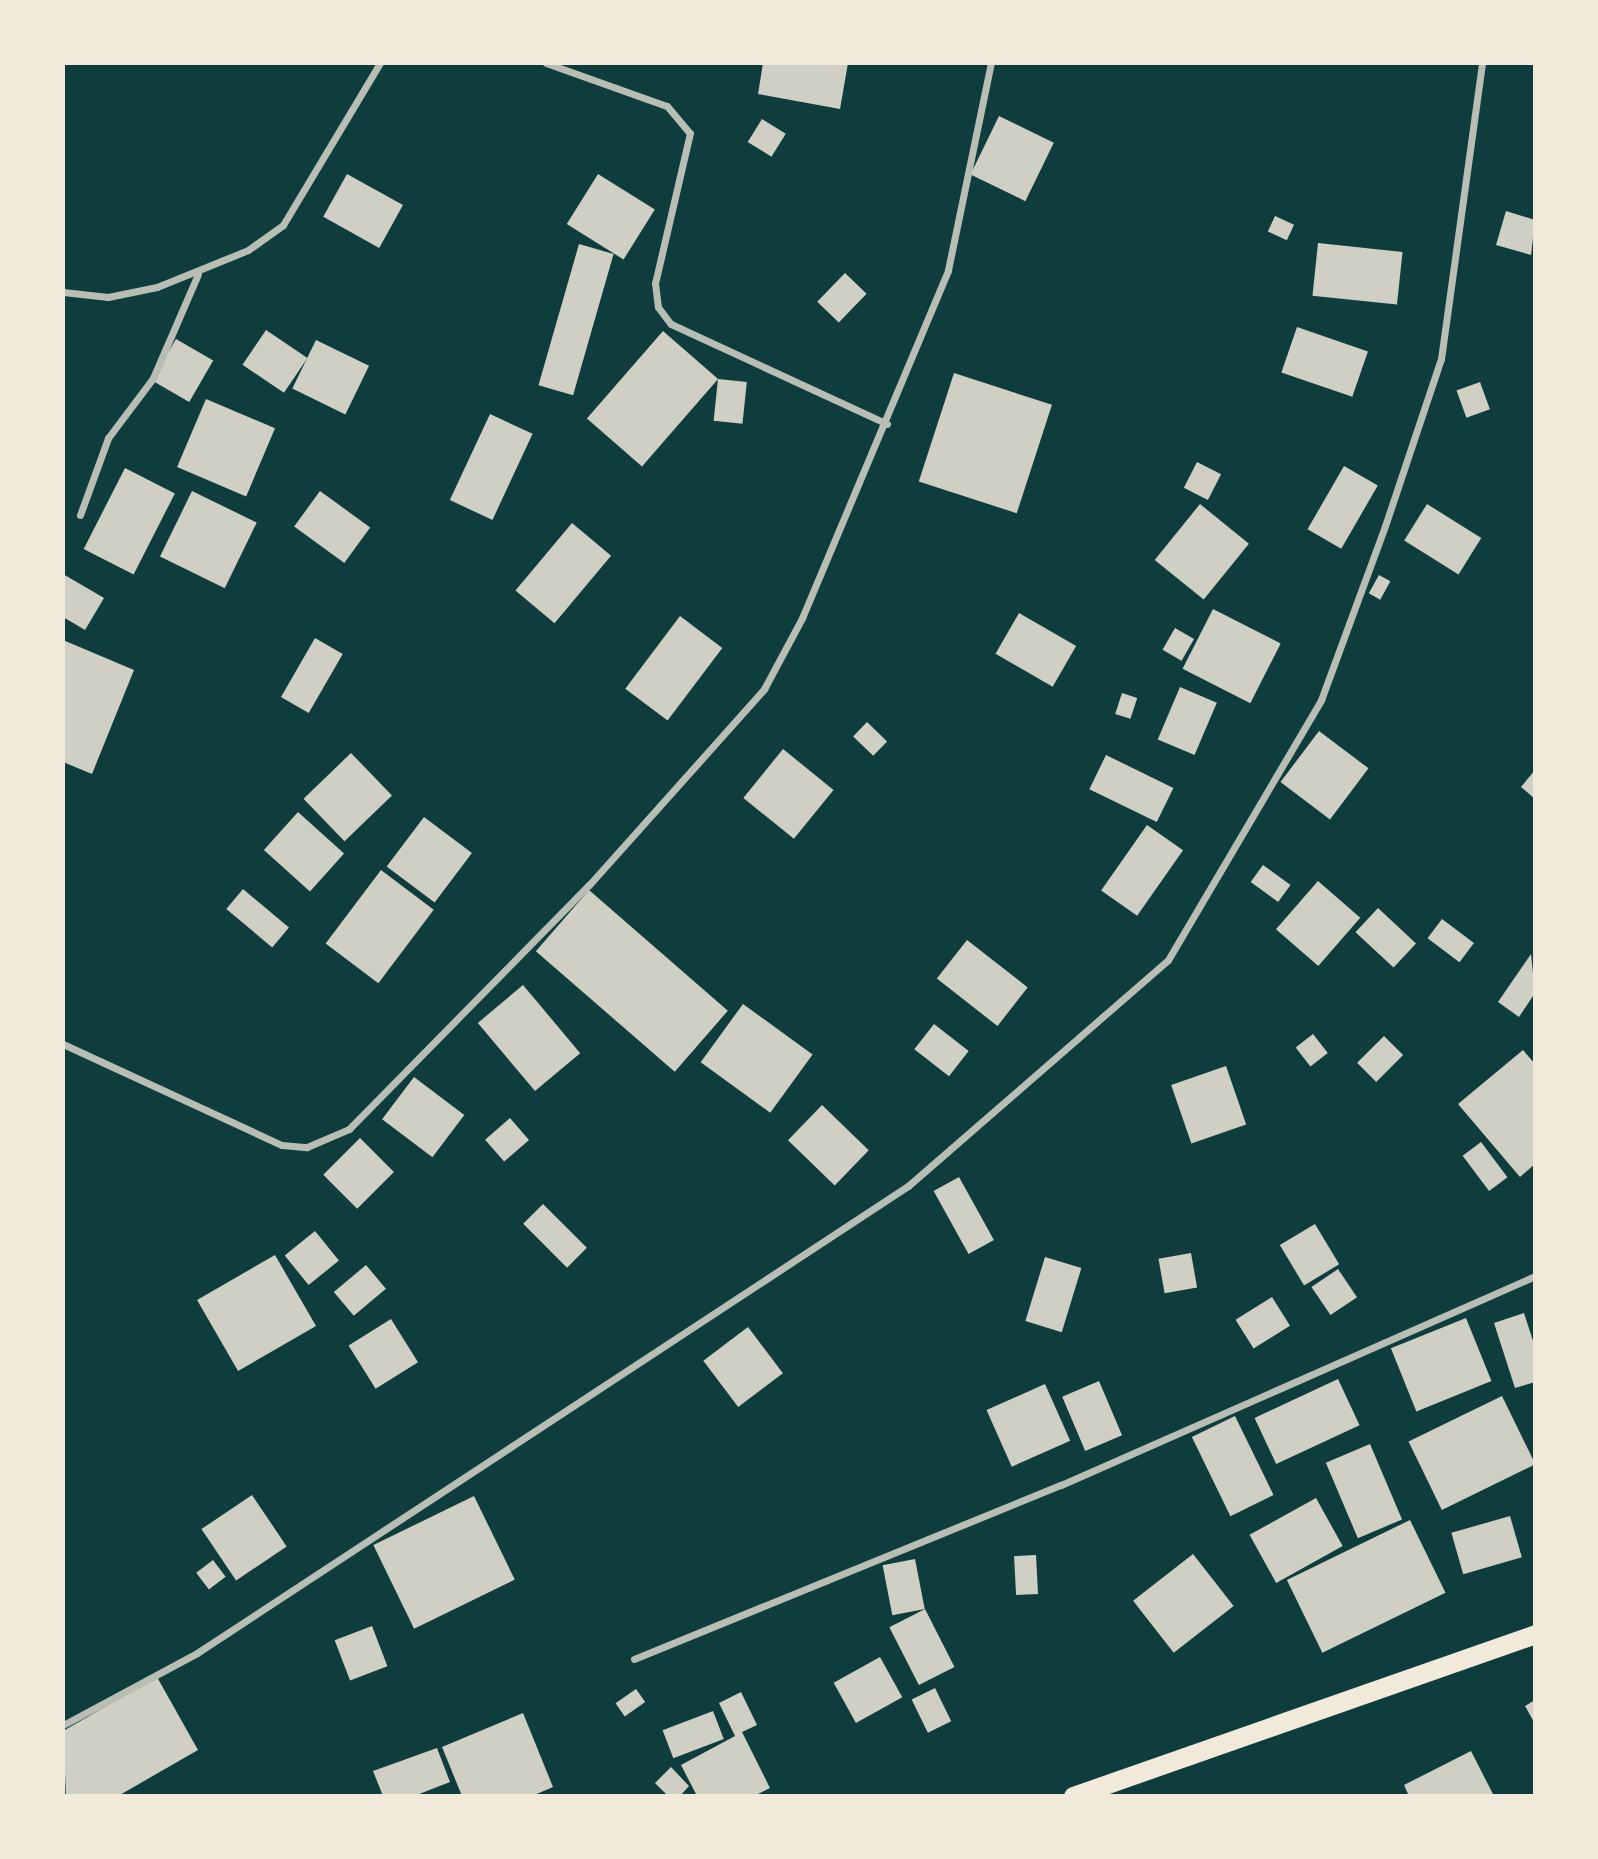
<!DOCTYPE html>
<html>
<head>
<meta charset="utf-8">
<style>
	body { margin:0 }
	#map { position:relative; width:1598px; height:1859px; overflow:hidden; background:#0f3d3e; font-family:"Open Sans",sans-serif }
	div>[style] { position:absolute }
	.building>* { inset:0; background:#cfcfc3; transform-origin:0 0 }
	.minor>* { height:7px; margin:-3.5px; padding:0 3.5px; transform-origin:3.5px; border-radius:3.5px; background:#b8beb3 }
	.trunk>* { height:19px; margin:-9.5px; padding:0 9.5px; transform-origin:9.5px; border-radius:9.5px; background:#f1e9da }
	span { translate:-50% -50%; white-space:nowrap; text-align:center; line-height:1.15; -webkit-text-stroke:7px #f1e9da; paint-order:stroke }
	.frame { position:absolute; inset:0; border:65px solid #f1e9da; pointer-events:none }
</style>
</head>
<body>
<div id="map">
	<div class="building">
		<i style="clip-path:polygon(763px 63px,848px 63px,840px 109px,758px 94px)"></i>
		<i style="left:999px;top:116px;width:61px;height:65px;rotate:26deg"></i>
		<i style="left:762px;top:119px;width:28px;height:27px;rotate:32deg"></i>
		<i style="left:347px;top:174px;width:64px;height:49px;rotate:29deg"></i>
		<i style="left:598px;top:174px;width:67px;height:59px;rotate:32deg"></i>
		<i style="clip-path:polygon(1506px 211px,1535px 220px,1531px 255px,1496px 245px)"></i>
		<i style="left:1275px;top:216px;width:21px;height:17px;rotate:25deg"></i>
		<i style="left:1318px;top:243px;width:85px;height:53px;rotate:6deg"></i>
		<i style="left:579px;top:244px;width:36px;height:147px;rotate:16deg"></i>
		<i style="left:845px;top:273px;width:30px;height:40px;rotate:44deg"></i>
		<i style="left:1297px;top:327px;width:75px;height:48px;rotate:19deg"></i>
		<i style="left:266px;top:330px;width:50px;height:42px;rotate:34deg"></i>
		<i style="left:663px;top:331px;width:73px;height:116px;rotate:41deg"></i>
		<i style="left:176px;top:339px;width:43px;height:48px;rotate:30deg"></i>
		<i style="left:316px;top:340px;width:59px;height:54px;rotate:26deg"></i>
		<i style="left:954px;top:373px;width:103px;height:114px;rotate:18deg"></i>
		<i style="left:718px;top:379px;width:29px;height:42px;rotate:6deg"></i>
		<i style="left:1480px;top:382px;width:29px;height:25px;rotate:70deg"></i>
		<i style="left:206px;top:399px;width:75px;height:74px;rotate:23deg"></i>
		<i style="left:490px;top:414px;width:47px;height:95px;rotate:25deg"></i>
		<i style="left:1197px;top:462px;width:27px;height:29px;rotate:27deg"></i>
		<i style="left:1344px;top:466px;width:39px;height:73px;rotate:30deg"></i>
		<i style="left:125px;top:468px;width:56px;height:91px;rotate:27deg"></i>
		<i style="left:192px;top:491px;width:72px;height:73px;rotate:26deg"></i>
		<i style="left:320px;top:491px;width:62px;height:44px;rotate:36deg"></i>
		<i style="left:1200px;top:504px;width:63px;height:72px;rotate:39deg"></i>
		<i style="left:1427px;top:504px;width:64px;height:43px;rotate:32deg"></i>
		<i style="left:572px;top:523px;width:51px;height:88px;rotate:40deg"></i>
		<i style="clip-path:polygon(63px 574px,104px 598px,85px 630px,63px 617px)"></i>
		<i style="left:1379px;top:575px;width:13px;height:21px;rotate:29deg"></i>
		<i style="left:1213px;top:609px;width:76px;height:67px;rotate:27deg"></i>
		<i style="left:1019px;top:613px;width:66px;height:47px;rotate:30deg"></i>
		<i style="left:680px;top:616px;width:53px;height:91px;rotate:37deg"></i>
		<i style="left:1175px;top:628px;width:22px;height:25px;rotate:30deg"></i>
		<i style="left:315px;top:638px;width:32px;height:68px;rotate:30deg"></i>
		<i style="clip-path:polygon(63px 640px,134px 670px,92px 774px,63px 762px)"></i>
		<i style="left:1180px;top:687px;width:40px;height:57px;rotate:23deg"></i>
		<i style="left:1122px;top:693px;width:16px;height:22px;rotate:18deg"></i>
		<i style="left:867px;top:722px;width:28px;height:20px;rotate:44deg"></i>
		<i style="left:1319px;top:731px;width:62px;height:64px;rotate:37deg"></i>
		<i style="left:783px;top:749px;width:65px;height:63px;rotate:39deg"></i>
		<i style="left:351px;top:753px;width:59px;height:66px;rotate:46deg"></i>
		<i style="left:1106px;top:755px;width:75px;height:38px;rotate:26deg"></i>
		<i style="clip-path:polygon(1535px 770px,1535px 799px,1521px 787px)"></i>
		<i style="left:298px;top:812px;width:62px;height:51px;rotate:42deg"></i>
		<i style="left:424px;top:817px;width:60px;height:62px;rotate:37deg"></i>
		<i style="left:1147px;top:825px;width:44px;height:80px;rotate:35deg"></i>
		<i style="left:1263px;top:865px;width:34px;height:21px;rotate:36deg"></i>
		<i style="left:381px;top:870px;width:66px;height:92px;rotate:37deg"></i>
		<i style="left:1318px;top:881px;width:56px;height:64px;rotate:41deg"></i>
		<i style="left:243px;top:889px;width:60px;height:26px;rotate:40deg"></i>
		<i style="left:589px;top:890px;width:184px;height:81px;rotate:41deg"></i>
		<i style="left:1378px;top:908px;width:52px;height:33px;rotate:43deg"></i>
		<i style="left:1442px;top:919px;width:40px;height:24px;rotate:37deg"></i>
		<i style="left:967px;top:940px;width:77px;height:49px;rotate:38deg"></i>
		<i style="clip-path:polygon(1531px 954px,1535px 993px,1519px 1017px,1498px 1002px)"></i>
		<i style="left:523px;top:985px;width:89px;height:59px;rotate:50deg"></i>
		<i style="left:743px;top:1004px;width:86px;height:72px;rotate:36deg"></i>
		<i style="left:934px;top:1024px;width:44px;height:32px;rotate:38deg"></i>
		<i style="left:1313px;top:1034px;width:24px;height:22px;rotate:52deg"></i>
		<i style="left:1384px;top:1036px;width:27px;height:38px;rotate:45deg"></i>
		<i style="clip-path:polygon(1523px 1050px,1535px 1064px,1535px 1164px,1520px 1177px,1458px 1104px)"></i>
		<i style="left:1226px;top:1066px;width:62px;height:58px;rotate:71deg"></i>
		<i style="left:414px;top:1077px;width:63px;height:53px;rotate:37deg"></i>
		<i style="left:822px;top:1105px;width:65px;height:49px;rotate:44deg"></i>
		<i style="left:510px;top:1118px;width:29px;height:33px;rotate:49deg"></i>
		<i style="left:360px;top:1138px;width:48px;height:52px;rotate:45deg"></i>
		<i style="left:1481px;top:1142px;width:44px;height:23px;rotate:53deg"></i>
		<i style="left:959px;top:1177px;width:72px;height:29px;rotate:61deg"></i>
		<i style="left:543px;top:1204px;width:62px;height:28px;rotate:45deg"></i>
		<i style="left:1315px;top:1224px;width:47px;height:41px;rotate:59deg"></i>
		<i style="left:315px;top:1231px;width:38px;height:39px;rotate:51deg"></i>
		<i style="left:1191px;top:1253px;width:35px;height:33px;rotate:80deg"></i>
		<i style="left:275px;top:1255px;width:82px;height:90px;rotate:60deg"></i>
		<i style="left:1045px;top:1257px;width:38px;height:67px;rotate:17deg"></i>
		<i style="left:366px;top:1265px;width:31px;height:42px;rotate:50deg"></i>
		<i style="left:1338px;top:1269px;width:34px;height:32px;rotate:56deg"></i>
		<i style="left:1272px;top:1297px;width:34px;height:43px;rotate:58deg"></i>
		<i style="clip-path:polygon(1524px 1313px,1535px 1347px,1535px 1382px,1515px 1388px,1494px 1323px)"></i>
		<i style="left:1466px;top:1318px;width:68px;height:81px;rotate:68deg"></i>
		<i style="left:391px;top:1319px;width:51px;height:50px;rotate:58deg"></i>
		<i style="left:748px;top:1327px;width:58px;height:56px;rotate:53deg"></i>
		<i style="left:1338px;top:1379px;width:51px;height:92px;rotate:65deg"></i>
		<i style="left:1099px;top:1381px;width:59px;height:40px;rotate:67deg"></i>
		<i style="left:1045px;top:1384px;width:62px;height:64px;rotate:66deg"></i>
		<i style="left:1502px;top:1396px;width:76px;height:104px;rotate:64deg"></i>
		<i style="left:1235px;top:1416px;width:88px;height:48px;rotate:64deg"></i>
		<i style="left:1370px;top:1444px;width:82px;height:48px;rotate:67deg"></i>
		<i style="left:252px;top:1495px;width:62px;height:61px;rotate:56deg"></i>
		<i style="left:474px;top:1496px;width:93px;height:112px;rotate:64deg"></i>
		<i style="left:1316px;top:1498px;width:55px;height:76px;rotate:61deg"></i>
		<i style="left:1510px;top:1516px;width:43px;height:61px;rotate:74deg"></i>
		<i style="left:1410px;top:1520px;width:81px;height:137px;rotate:64deg"></i>
		<i style="left:1193px;top:1554px;width:66px;height:76px;rotate:52deg"></i>
		<i style="left:1036px;top:1555px;width:39px;height:22px;rotate:87deg"></i>
		<i style="left:915px;top:1559px;width:51px;height:33px;rotate:79deg"></i>
		<i style="left:213px;top:1560px;width:21px;height:21px;rotate:53deg"></i>
		<i style="left:925px;top:1609px;width:65px;height:40px;rotate:63deg"></i>
		<i style="left:372px;top:1626px;width:43px;height:40px;rotate:69deg"></i>
		<i style="left:880px;top:1657px;width:46px;height:53px;rotate:61deg"></i>
		<i style="clip-path:polygon(157px 1677px,198px 1750px,118px 1796px,66px 1796px,63px 1731px)"></i>
		<i style="left:935px;top:1688px;width:37px;height:26px;rotate:64deg"></i>
		<i style="left:636px;top:1689px;width:16px;height:25px;rotate:55deg"></i>
		<i style="clip-path:polygon(741px 1692px,757px 1725px,742px 1732px,770px 1788px,754px 1796px,697px 1796px,681px 1765px,735px 1736px,719px 1703px)"></i>
		<i style="clip-path:polygon(1535px 1700px,1535px 1724px,1525px 1706px)"></i>
		<i style="left:713px;top:1711px;width:30px;height:54px;rotate:69deg"></i>
		<i style="clip-path:polygon(523px 1713px,553px 1787px,532px 1796px,462px 1796px,442px 1747px)"></i>
		<i style="clip-path:polygon(437px 1748px,450px 1782px,414px 1796px,383px 1796px,373px 1771px)"></i>
		<i style="clip-path:polygon(1471px 1751px,1494px 1796px,1409px 1796px,1404px 1785px)"></i>
		<i style="clip-path:polygon(671px 1767px,689px 1786px,680px 1796px,668px 1796px,655px 1783px)"></i>
	</div>
	<div class="minor">
		<i style="left:546px;top:63px;width:128px;rotate:19.6deg"></i>
		<i style="left:667px;top:106px;width:35px;rotate:50deg"></i>
		<i style="left:690px;top:133px;width:154px;rotate:103.1deg"></i>
		<i style="left:655px;top:283px;width:24px;rotate:83deg"></i>
		<i style="left:658px;top:307px;width:21px;rotate:53deg"></i>
		<i style="left:671px;top:324px;width:238px;rotate:24.8deg"></i>
		<i style="left:63px;top:292px;width:45px;rotate:6.3deg"></i>
		<i style="left:108px;top:297px;width:50px;rotate:-11.5deg"></i>
		<i style="left:157px;top:287px;width:98px;rotate:-22.1deg"></i>
		<i style="left:248px;top:250px;width:43px;rotate:-35.5deg"></i>
		<i style="left:283px;top:225px;width:189px;rotate:-59.1deg"></i>
		<i style="left:80px;top:515px;width:82px;rotate:-70deg"></i>
		<i style="left:108px;top:438px;width:75px;rotate:-53.1deg"></i>
		<i style="left:153px;top:378px;width:113px;rotate:-66.6deg"></i>
		<i style="left:63px;top:1044px;width:241px;rotate:24.8deg"></i>
		<i style="left:282px;top:1145px;width:25px;rotate:5deg"></i>
		<i style="left:307px;top:1147px;width:46px;rotate:-23.2deg"></i>
		<i style="left:349px;top:1129px;width:342px;rotate:-45.5deg"></i>
		<i style="left:589px;top:885px;width:263px;rotate:-48.2deg"></i>
		<i style="left:764px;top:689px;width:81px;rotate:-61.8deg"></i>
		<i style="left:802px;top:618px;width:377px;rotate:-67.2deg"></i>
		<i style="left:948px;top:270px;width:211px;rotate:-78.3deg"></i>
		<i style="left:634px;top:1659px;width:461px;rotate:-22.2deg"></i>
		<i style="left:1061px;top:1485px;width:518px;rotate:-23.79deg"></i>
		<i style="left:63px;top:1725px;width:152px;rotate:-28.2deg"></i>
		<i style="left:197px;top:1653px;width:851px;rotate:-33.3deg"></i>
		<i style="left:908px;top:1186px;width:344px;rotate:-41deg"></i>
		<i style="left:1168px;top:960px;width:302px;rotate:-59.5deg"></i>
		<i style="left:1321px;top:700px;width:185px;rotate:-69.8deg"></i>
		<i style="left:1385px;top:526px;width:176px;rotate:-71.5deg"></i>
		<i style="left:1441px;top:359px;width:299px;rotate:-82.1deg"></i>
	</div>
	<div class="trunk">
		<i style="left:1073px;top:1796px;width:490px;rotate:-19.3deg"></i>
	</div>
	<div class="frame"></div>
</div>
</body>
</html>
